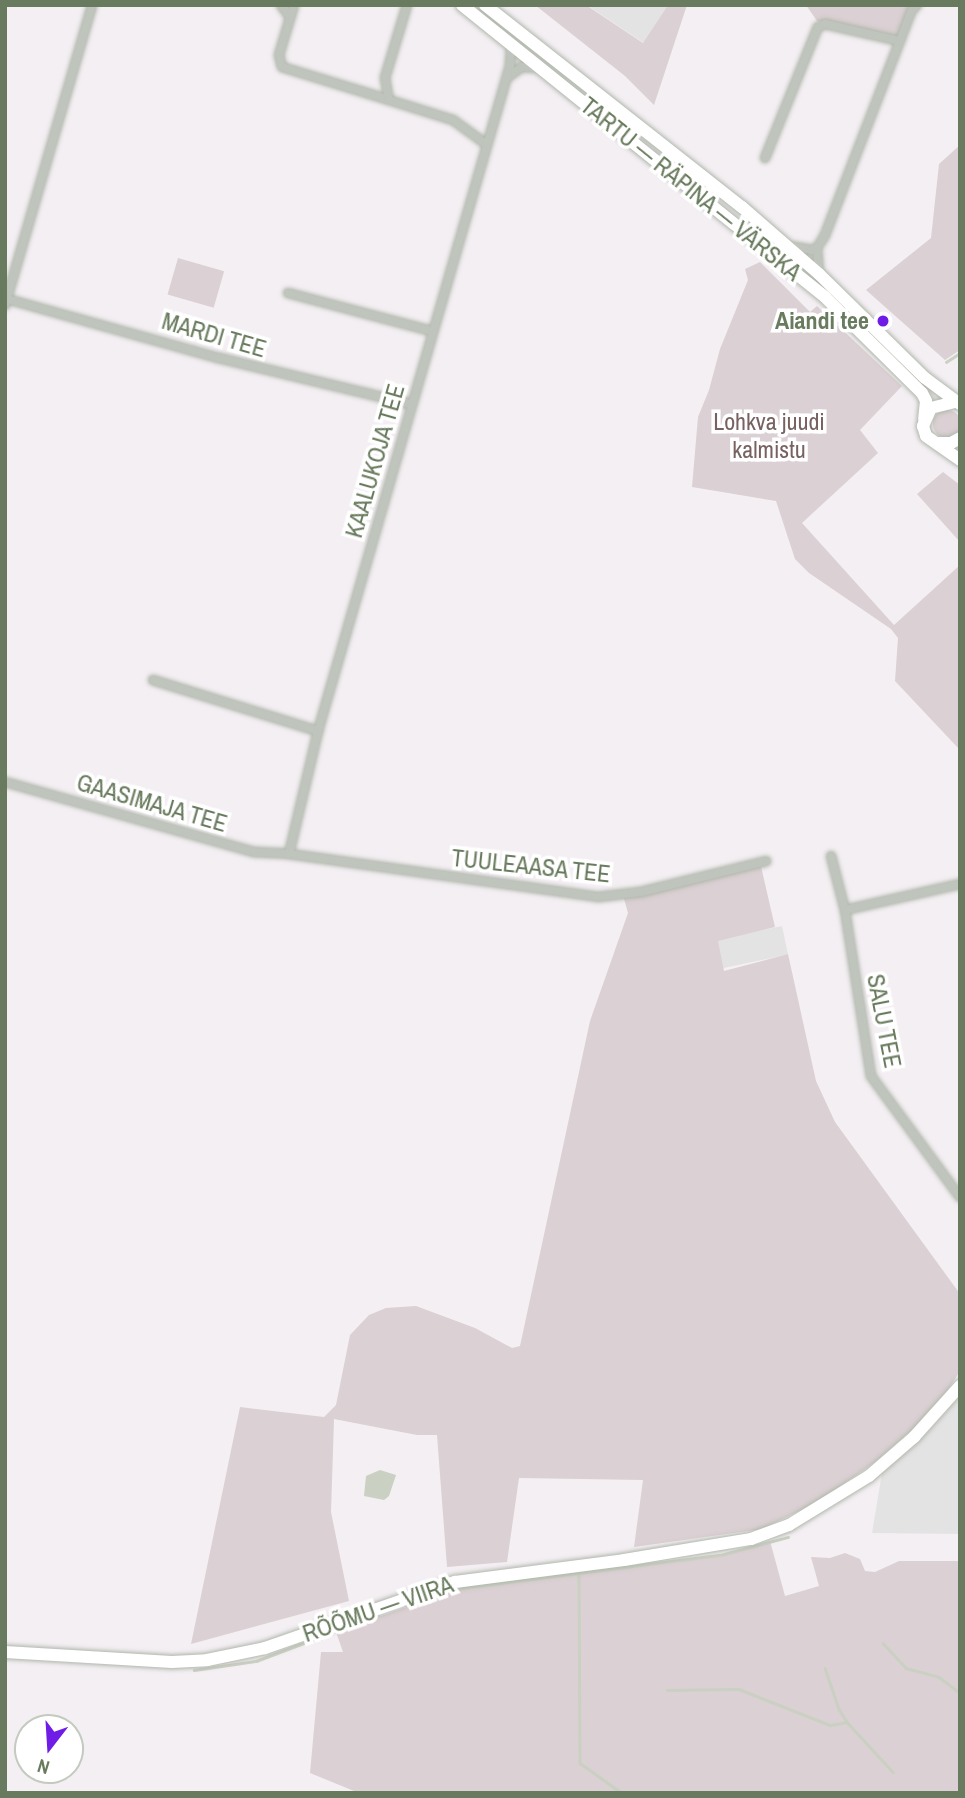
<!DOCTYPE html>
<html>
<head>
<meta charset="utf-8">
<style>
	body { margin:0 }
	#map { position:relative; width:965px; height:1798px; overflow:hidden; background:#f4eff3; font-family:"Archivo Narrow",sans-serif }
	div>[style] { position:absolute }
	.built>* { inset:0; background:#e4e3e4; transform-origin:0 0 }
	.green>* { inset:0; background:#dbd0d3; transform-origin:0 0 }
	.round { border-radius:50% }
	.water>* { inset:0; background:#cad0c2 }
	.stream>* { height:2.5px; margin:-1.25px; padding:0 1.25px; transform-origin:1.25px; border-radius:1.25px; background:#cad0c2 }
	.roads { filter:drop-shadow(0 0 2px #b0b7ac) drop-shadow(0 0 2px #b0b7ac) }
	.street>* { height:8px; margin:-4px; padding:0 4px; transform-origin:4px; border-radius:4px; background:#bfc4bc }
	.secondary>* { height:12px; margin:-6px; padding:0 6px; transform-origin:6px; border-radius:6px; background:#fff }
	.dots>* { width:19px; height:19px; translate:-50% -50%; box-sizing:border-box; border:4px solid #fff; border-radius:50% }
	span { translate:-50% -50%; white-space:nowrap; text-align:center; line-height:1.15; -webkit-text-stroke:7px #fff; paint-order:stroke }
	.street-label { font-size:24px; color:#697b5e }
	.poi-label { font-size:24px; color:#697b5e; font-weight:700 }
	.right { translate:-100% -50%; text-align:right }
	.park-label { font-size:24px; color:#786161 }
	.frame { position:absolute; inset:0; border:7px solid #697b5e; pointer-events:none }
	.north { position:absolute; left:14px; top:1714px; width:70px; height:70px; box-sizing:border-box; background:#fff; border:2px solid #c3cabf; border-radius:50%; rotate:197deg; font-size:19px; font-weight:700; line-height:28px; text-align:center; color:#697b5e }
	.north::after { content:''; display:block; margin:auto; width:24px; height:32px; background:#6f1de6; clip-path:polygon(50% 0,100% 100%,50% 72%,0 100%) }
</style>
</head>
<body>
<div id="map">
	<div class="built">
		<i style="clip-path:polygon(587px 5px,668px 5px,644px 43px)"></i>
		<i style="left:782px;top:926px;width:29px;height:67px;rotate:78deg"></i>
		<i style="clip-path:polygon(960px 1397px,960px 1534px,872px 1533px,882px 1473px,917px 1443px)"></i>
	</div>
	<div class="green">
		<i style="clip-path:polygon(535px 5px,586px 5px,643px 43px,668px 5px,687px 5px,654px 105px,625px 76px)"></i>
		<i style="clip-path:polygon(806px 5px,911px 5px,897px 37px,817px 21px)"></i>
		<i style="clip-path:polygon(960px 145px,960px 350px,945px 360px,866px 290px,931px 238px,939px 164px)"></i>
		<i style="left:178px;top:258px;width:48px;height:38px;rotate:16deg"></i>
		<i style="clip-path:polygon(760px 262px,810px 312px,817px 306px,902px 386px,860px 430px,878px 453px,802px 523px,894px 625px,960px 565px,960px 750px,895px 681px,898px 638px,891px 629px,809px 573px,795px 559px,776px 501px,692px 487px,698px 417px,709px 390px,720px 349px,748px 280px,745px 269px)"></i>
		<i class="round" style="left:933px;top:410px;width:28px;height:28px"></i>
		<i style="clip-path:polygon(943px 472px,960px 485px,960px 542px,917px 494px)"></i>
		<i style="clip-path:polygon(760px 862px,775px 927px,718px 941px,724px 971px,788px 954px,816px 1081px,835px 1122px,960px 1294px,960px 1371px,947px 1391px,915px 1427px,875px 1462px,817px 1502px,762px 1529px,634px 1547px,643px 1480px,519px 1478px,507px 1562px,447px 1567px,437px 1435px,417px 1435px,334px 1419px,331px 1512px,349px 1601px,191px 1644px,240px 1407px,324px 1417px,336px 1405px,350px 1335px,369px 1315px,386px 1308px,416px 1306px,475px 1328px,512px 1348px,520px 1346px,590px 1021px,628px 913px,623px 895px)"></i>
		<i style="clip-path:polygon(770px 1541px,785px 1596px,819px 1586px,811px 1557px,830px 1558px,845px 1553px,860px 1559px,865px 1571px,875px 1572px,899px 1561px,960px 1561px,960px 1793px,359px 1793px,310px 1773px,321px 1652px,343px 1652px,336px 1632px,452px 1591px,724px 1554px)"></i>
	</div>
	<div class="water">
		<i style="clip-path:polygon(380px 1470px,396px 1475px,389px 1496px,384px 1500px,364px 1496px,366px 1476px)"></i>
	</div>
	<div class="stream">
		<i style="left:946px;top:362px;width:17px;rotate:-33deg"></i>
		<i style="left:579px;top:1573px;width:190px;rotate:89.7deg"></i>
		<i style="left:580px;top:1763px;width:52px;rotate:35.5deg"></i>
		<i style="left:437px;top:1594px;width:32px;rotate:-13deg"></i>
		<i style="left:468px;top:1587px;width:258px;rotate:-7.3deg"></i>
		<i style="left:724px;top:1554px;width:66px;rotate:-14.9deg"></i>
		<i style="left:336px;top:1632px;width:45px;rotate:-22deg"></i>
		<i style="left:883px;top:1643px;width:34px;rotate:47deg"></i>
		<i style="left:906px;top:1668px;width:34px;rotate:15deg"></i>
		<i style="left:939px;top:1677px;width:26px;rotate:37deg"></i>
		<i style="left:825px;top:1668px;width:43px;rotate:71.1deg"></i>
		<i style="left:839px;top:1709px;width:15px;rotate:58deg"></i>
		<i style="left:194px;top:1670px;width:63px;rotate:-8.3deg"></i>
		<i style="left:256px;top:1661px;width:65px;rotate:-20.7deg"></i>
		<i style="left:317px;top:1638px;width:4px;rotate:14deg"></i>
		<i style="left:667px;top:1690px;width:72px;rotate:-0.8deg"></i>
		<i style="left:739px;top:1689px;width:98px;rotate:21.6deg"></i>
		<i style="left:830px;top:1725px;width:17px;rotate:-10deg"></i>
		<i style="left:847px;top:1722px;width:68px;rotate:47.4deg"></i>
	</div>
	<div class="roads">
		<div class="street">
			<i style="left:281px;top:5px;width:15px;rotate:53deg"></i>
			<i style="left:294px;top:5px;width:52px;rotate:106.7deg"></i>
			<i style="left:279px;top:55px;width:12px;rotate:76deg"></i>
			<i style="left:282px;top:67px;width:112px;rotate:17.1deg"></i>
			<i style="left:407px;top:5px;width:76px;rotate:106.8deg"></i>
			<i style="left:385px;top:78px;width:22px;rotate:80deg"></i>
			<i style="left:389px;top:100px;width:67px;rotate:17.4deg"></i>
			<i style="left:453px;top:120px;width:39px;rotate:36deg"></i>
			<i style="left:508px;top:77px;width:17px;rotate:-36deg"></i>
			<i style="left:522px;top:67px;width:18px;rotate:3deg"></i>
			<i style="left:765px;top:158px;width:141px;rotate:-68deg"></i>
			<i style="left:818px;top:27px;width:8px;rotate:-23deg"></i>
			<i style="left:825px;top:24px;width:77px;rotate:12.8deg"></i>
			<i style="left:790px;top:246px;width:22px;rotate:10deg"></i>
			<i style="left:812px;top:250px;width:5px;rotate:-22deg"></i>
			<i style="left:819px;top:272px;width:24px;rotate:-95deg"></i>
			<i style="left:817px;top:248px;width:15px;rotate:-58deg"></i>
			<i style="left:825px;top:235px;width:241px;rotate:-68.9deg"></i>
			<i style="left:912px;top:10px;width:7px;rotate:-45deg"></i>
			<i style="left:288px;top:293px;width:149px;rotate:14.8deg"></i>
			<i style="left:7px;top:299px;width:220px;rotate:15.6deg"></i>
			<i style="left:219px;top:358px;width:197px;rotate:13.5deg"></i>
			<i style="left:5px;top:305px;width:312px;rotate:-73.8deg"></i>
			<i style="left:153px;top:680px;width:173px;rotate:17.2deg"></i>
			<i style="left:5px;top:782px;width:259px;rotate:15.7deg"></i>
			<i style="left:254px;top:852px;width:35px;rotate:3deg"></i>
			<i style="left:289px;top:854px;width:312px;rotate:7.9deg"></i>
			<i style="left:598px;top:897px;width:43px;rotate:-6.6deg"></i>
			<i style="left:641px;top:892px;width:129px;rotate:-13.9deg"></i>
			<i style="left:289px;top:854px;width:126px;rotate:-76.7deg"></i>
			<i style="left:318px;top:731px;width:692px;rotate:-73.9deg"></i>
			<i style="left:510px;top:66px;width:21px;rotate:-87deg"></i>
			<i style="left:831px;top:856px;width:56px;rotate:75.5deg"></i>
			<i style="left:845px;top:910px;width:168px;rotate:81.1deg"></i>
			<i style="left:871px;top:1076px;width:150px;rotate:53.7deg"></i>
			<i style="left:845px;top:910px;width:118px;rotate:-12.7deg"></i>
		</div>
		<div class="secondary">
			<i style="left:462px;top:5px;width:466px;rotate:38.8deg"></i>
			<i style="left:825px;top:297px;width:136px;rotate:44.7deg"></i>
			<i style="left:922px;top:393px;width:9px;rotate:63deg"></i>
			<i style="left:926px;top:401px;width:18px;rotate:96deg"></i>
			<i style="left:485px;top:5px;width:327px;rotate:38.2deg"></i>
			<i style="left:742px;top:207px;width:102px;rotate:41deg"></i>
			<i style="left:819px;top:274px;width:148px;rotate:44.5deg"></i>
			<i style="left:925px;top:378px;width:44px;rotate:36.6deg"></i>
			<i style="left:955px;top:402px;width:25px;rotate:166deg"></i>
			<i style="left:931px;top:408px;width:20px;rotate:114deg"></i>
			<i style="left:923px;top:426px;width:10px;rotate:73deg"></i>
			<i style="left:926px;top:436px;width:42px;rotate:35.2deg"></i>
			<i style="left:937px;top:443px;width:14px"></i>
			<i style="left:951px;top:443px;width:10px;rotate:-29deg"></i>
			<i style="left:5px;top:1652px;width:167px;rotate:3.4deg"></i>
			<i style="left:172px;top:1662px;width:35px;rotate:-3deg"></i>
			<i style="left:207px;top:1660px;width:59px;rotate:-11.7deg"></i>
			<i style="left:265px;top:1648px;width:201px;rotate:-19.2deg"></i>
			<i style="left:455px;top:1582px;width:170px;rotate:-7.4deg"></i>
			<i style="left:624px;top:1560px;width:129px;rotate:-9.4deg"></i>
			<i style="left:751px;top:1539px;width:40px;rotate:-20.2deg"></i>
			<i style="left:789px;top:1525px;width:94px;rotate:-31.5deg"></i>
			<i style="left:869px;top:1476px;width:60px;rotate:-40.9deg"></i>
			<i style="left:914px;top:1437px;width:69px;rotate:-48deg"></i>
		</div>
	</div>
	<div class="dots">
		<i style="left:883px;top:321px;background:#6f1de6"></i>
	</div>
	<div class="street-label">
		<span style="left:691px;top:189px;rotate:39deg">TARTU — RÄPINA — VÄRSKA</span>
		<span style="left:214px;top:335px;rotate:16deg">MARDI TEE</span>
		<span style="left:375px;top:461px;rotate:-74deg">KAALUKOJA TEE</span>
		<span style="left:152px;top:803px;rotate:16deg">GAASIMAJA TEE</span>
		<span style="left:531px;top:866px;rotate:6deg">TUULEAASA TEE</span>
		<span style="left:884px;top:1021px;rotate:79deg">SALU TEE</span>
		<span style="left:378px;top:1609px;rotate:-19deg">RÕÕMU — VIIRA</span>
	</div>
	<div class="poi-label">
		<span class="right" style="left:869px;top:321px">Aiandi tee</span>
	</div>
	<div class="park-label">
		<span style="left:769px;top:436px">Lohkva juudi<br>kalmistu</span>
	</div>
	<div class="frame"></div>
	<div class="north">N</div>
</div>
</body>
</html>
